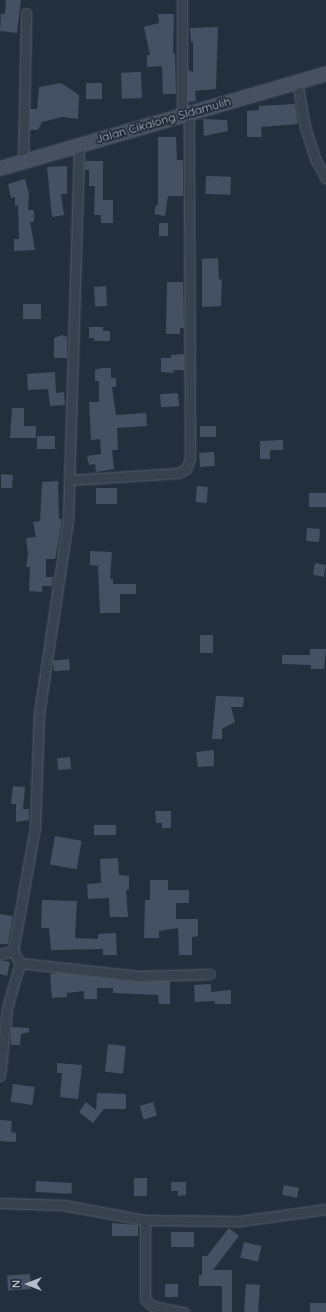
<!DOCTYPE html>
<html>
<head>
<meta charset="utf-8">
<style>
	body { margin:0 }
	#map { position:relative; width:326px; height:1312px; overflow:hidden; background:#242f3e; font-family:Quicksand,sans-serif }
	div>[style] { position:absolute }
	.building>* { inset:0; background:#455162; transform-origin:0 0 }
	.roads { filter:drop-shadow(0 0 1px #565f6c) drop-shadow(0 0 1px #565f6c) }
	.street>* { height:9px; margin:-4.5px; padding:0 4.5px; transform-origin:4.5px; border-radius:4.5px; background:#38414e }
	.secondary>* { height:13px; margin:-6.5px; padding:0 6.5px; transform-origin:6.5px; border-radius:6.5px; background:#465061 }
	span { translate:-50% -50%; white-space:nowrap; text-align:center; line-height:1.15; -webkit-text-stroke:3.5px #1d2633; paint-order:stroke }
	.street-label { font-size:12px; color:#b4bcc9 }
	.north { position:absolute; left:8px; top:1264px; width:40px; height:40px; -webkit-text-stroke:3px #1d2633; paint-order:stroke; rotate:270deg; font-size:11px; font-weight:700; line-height:16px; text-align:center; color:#b4bcc9 }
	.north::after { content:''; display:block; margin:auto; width:14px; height:18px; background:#b4bcc9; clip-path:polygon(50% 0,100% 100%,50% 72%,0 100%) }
</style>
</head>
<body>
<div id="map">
	<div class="building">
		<i style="clip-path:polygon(6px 0,21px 0,17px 33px,0 31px,1px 14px,5px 14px)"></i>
		<i style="clip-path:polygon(158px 14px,174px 14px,173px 53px,175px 53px,176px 94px,163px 94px,162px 66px,147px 67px,147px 55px,150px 55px,144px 27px,159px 23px)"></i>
		<i style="clip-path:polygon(218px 27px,216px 89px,195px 91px,196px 101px,188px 102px,188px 70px,193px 72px,193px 42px,191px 42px,190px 28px)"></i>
		<i style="left:141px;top:72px;width:26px;height:20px;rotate:88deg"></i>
		<i style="clip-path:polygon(61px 83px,79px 95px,78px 119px,62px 117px,42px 122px,38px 130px,30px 130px,30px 109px,37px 109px,39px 87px)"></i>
		<i style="left:86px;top:83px;width:16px;height:16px"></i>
		<i style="clip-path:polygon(295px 104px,298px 124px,261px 127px,262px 137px,247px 137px,247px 111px,259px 110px,259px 106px)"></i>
		<i style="clip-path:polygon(203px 119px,227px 120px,228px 131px,204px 136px)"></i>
		<i style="clip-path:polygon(158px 137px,176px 137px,177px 160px,183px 160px,183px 196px,168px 196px,165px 216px,154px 214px,156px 205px,158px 205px)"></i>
		<i style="clip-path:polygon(85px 161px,103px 161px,103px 200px,113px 200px,113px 223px,101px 223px,101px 215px,94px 215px,95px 186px,89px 186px,89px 170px,85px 170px)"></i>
		<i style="clip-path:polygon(67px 166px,67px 194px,61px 194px,64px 215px,52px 217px,47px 167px)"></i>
		<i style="left:206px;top:176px;width:25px;height:18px;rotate:2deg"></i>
		<i style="clip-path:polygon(25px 179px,29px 194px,28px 210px,34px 210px,34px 222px,30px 222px,35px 250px,14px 251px,14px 239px,19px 239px,18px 205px,15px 206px,15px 197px,11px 198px,8px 184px)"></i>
		<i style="left:159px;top:223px;width:9px;height:13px"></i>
		<i style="clip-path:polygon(218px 258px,219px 280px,222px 279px,221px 306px,202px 307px,202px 259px)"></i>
		<i style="clip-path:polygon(167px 282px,183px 282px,184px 328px,180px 328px,180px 334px,166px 334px)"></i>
		<i style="left:106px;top:286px;width:20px;height:12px;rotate:87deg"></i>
		<i style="left:23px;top:304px;width:18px;height:15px"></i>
		<i style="clip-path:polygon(89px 327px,103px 327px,103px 331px,110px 331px,110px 341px,94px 341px,94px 338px,89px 338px)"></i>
		<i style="clip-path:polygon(62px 335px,67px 337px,67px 358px,54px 358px,54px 338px)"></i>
		<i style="clip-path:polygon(184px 354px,184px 370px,173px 370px,174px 373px,161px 372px,161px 358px,171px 358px,171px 355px)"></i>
		<i style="clip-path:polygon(101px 368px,111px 368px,111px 378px,116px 378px,116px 387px,112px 387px,116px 415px,146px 413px,147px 426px,117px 428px,118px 450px,112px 450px,114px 469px,96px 472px,95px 464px,89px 465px,87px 456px,101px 454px,100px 439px,91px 440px,89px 402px,99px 402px,99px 381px,95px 381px,95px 370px)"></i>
		<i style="clip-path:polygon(55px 372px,56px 393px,64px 392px,65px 405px,50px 406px,48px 389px,28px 390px,27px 374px)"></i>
		<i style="left:178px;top:393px;width:13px;height:18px;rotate:86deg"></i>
		<i style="clip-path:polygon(12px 408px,24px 408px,24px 426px,36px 426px,36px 438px,10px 438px)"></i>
		<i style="left:200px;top:426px;width:16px;height:11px"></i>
		<i style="left:37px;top:436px;width:18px;height:13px"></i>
		<i style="clip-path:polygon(283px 440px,283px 450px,270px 450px,270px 459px,260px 459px,260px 441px)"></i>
		<i style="left:214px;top:452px;width:14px;height:15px;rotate:86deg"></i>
		<i style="clip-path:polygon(1px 474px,13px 475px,12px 488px,1px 488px)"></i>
		<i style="clip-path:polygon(58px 481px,59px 519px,62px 519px,58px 544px,55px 559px,46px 559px,46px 577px,53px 577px,52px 586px,42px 586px,42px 592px,29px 591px,30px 567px,26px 567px,28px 554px,26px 538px,36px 537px,33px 522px,40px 521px,42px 482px)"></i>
		<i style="left:197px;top:486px;width:11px;height:16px;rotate:5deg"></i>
		<i style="left:117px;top:488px;width:16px;height:21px;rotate:90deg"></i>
		<i style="left:326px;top:493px;width:14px;height:17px;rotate:90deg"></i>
		<i style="left:307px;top:528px;width:13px;height:13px;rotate:4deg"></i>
		<i style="clip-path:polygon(90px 551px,112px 552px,110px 579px,113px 579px,113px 584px,136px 584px,136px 594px,120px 594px,120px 613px,100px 613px,98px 566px,90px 565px)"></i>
		<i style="left:315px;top:563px;width:11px;height:12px;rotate:10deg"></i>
		<i style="left:200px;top:635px;width:13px;height:18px"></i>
		<i style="clip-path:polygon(310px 649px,326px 649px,324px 669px,311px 669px,311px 665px,282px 664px,282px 655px,310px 655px)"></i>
		<i style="left:69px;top:659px;width:11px;height:16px;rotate:85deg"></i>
		<i style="clip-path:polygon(216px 696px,244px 697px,243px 707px,231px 707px,235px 722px,222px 729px,222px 739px,212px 739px)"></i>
		<i style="clip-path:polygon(214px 750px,214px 766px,198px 767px,196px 752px)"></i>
		<i style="left:70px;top:757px;width:12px;height:13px;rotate:85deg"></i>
		<i style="clip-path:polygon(13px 786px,25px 787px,23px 809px,29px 809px,29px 820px,16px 822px,16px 804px,11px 804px)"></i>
		<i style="clip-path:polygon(155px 811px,171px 811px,171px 828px,162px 828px,162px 823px,156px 823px)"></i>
		<i style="left:94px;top:825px;width:22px;height:10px"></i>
		<i style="left:55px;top:836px;width:27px;height:29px;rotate:10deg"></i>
		<i style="clip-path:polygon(118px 858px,119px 875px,129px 876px,129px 890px,126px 890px,128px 917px,110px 917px,109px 898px,88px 899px,87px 884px,101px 883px,100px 859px)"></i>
		<i style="clip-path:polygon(150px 880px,168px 880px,168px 890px,189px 890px,189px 903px,176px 903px,176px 919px,198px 919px,198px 936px,192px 937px,192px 955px,179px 955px,178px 928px,159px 931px,159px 938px,144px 938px,145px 900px,150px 900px)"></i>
		<i style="clip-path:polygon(42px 900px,77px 901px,75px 938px,98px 939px,98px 934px,116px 933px,117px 955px,103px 955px,103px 949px,51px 950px,49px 928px,41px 928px)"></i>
		<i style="clip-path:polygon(0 914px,13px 916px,8px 944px,0 944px)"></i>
		<i style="clip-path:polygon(0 960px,10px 962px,7px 976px,0 974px)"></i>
		<i style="clip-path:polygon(58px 973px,137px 982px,170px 981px,170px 1004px,159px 1004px,158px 995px,113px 993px,113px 988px,97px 988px,97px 999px,84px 999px,84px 991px,67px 993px,67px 997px,52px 998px,50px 974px)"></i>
		<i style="clip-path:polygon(211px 984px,211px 992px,231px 990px,231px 1004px,215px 1004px,215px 1001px,195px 1002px,194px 985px)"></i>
		<i style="clip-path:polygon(11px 1027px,29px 1028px,29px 1032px,21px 1034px,20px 1045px,11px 1045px)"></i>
		<i style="left:108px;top:1044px;width:18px;height:28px;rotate:6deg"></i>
		<i style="clip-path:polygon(57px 1063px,82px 1065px,78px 1099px,60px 1097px,62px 1073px,57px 1073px)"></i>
		<i style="left:13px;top:1084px;width:22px;height:18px;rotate:8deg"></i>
		<i style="clip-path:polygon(97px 1093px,126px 1094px,126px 1109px,104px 1109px,93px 1123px,79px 1112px,86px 1102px,96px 1110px)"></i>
		<i style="left:153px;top:1102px;width:14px;height:14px;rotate:73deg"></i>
		<i style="clip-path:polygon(0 1120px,12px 1121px,11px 1132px,16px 1133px,16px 1142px,0 1141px)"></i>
		<i style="left:134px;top:1178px;width:13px;height:18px"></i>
		<i style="left:36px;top:1181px;width:36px;height:11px;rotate:3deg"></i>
		<i style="clip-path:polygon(171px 1182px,186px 1182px,186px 1195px,178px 1196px,178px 1191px,171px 1191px)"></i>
		<i style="left:284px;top:1185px;width:15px;height:10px;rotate:11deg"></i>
		<i style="clip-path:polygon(112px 1223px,138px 1225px,138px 1236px,112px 1236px)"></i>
		<i style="clip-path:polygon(229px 1228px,239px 1236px,213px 1270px,232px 1270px,232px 1312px,222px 1312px,222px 1286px,199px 1286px,199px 1275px,202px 1275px,202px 1256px,207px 1256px)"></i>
		<i style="left:171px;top:1232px;width:23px;height:15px"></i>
		<i style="left:244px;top:1242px;width:18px;height:16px;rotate:13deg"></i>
		<i style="left:30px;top:1274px;width:15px;height:23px;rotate:86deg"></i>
		<i style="left:165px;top:1284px;width:13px;height:13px"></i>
		<i style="left:246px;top:1284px;width:14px;height:28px;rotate:4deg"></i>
		<i style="left:310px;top:1303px;width:16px;height:9px"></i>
	</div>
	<div class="roads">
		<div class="street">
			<i style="left:297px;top:81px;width:47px;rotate:80.1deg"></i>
			<i style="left:305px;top:127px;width:35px;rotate:72deg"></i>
			<i style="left:316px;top:160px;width:21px;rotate:62deg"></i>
			<i style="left:182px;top:115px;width:115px;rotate:-90deg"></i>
			<i style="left:23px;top:162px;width:149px;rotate:-88.8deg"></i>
			<i style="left:69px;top:480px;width:109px;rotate:-3.7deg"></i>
			<i style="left:178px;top:473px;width:9px;rotate:-27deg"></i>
			<i style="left:186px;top:469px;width:11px;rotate:-68deg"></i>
			<i style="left:190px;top:459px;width:346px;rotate:-90.2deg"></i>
			<i style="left:0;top:954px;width:13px;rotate:-13deg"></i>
			<i style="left:20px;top:963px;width:119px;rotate:6.3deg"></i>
			<i style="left:138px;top:976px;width:72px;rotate:-1.6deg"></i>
			<i style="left:0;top:1076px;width:68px;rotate:-84.1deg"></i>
			<i style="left:7px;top:1008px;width:47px;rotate:-73.9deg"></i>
			<i style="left:20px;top:963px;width:14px;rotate:-120deg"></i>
			<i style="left:13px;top:951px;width:125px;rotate:-79.9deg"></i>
			<i style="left:35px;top:828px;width:114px;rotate:-88deg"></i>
			<i style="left:39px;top:714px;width:196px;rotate:-81.5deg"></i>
			<i style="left:68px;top:520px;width:375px;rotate:-88.3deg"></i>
			<i style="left:0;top:1203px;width:63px;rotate:1.8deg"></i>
			<i style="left:63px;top:1205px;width:83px;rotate:10.4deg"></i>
			<i style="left:145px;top:1220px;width:95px;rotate:0.6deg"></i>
			<i style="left:240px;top:1221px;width:87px;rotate:-7.9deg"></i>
			<i style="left:145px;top:1220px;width:79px;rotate:90deg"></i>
			<i style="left:145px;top:1299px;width:10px;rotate:45deg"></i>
			<i style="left:152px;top:1306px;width:33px;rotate:11deg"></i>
		</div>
		<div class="secondary">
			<i style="left:0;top:168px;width:340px;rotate:-16.2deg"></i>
		</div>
	</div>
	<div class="street-label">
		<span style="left:163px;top:120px;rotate:-16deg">Jalan Cikalong SIdamulih</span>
	</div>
	<div class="north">N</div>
</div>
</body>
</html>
